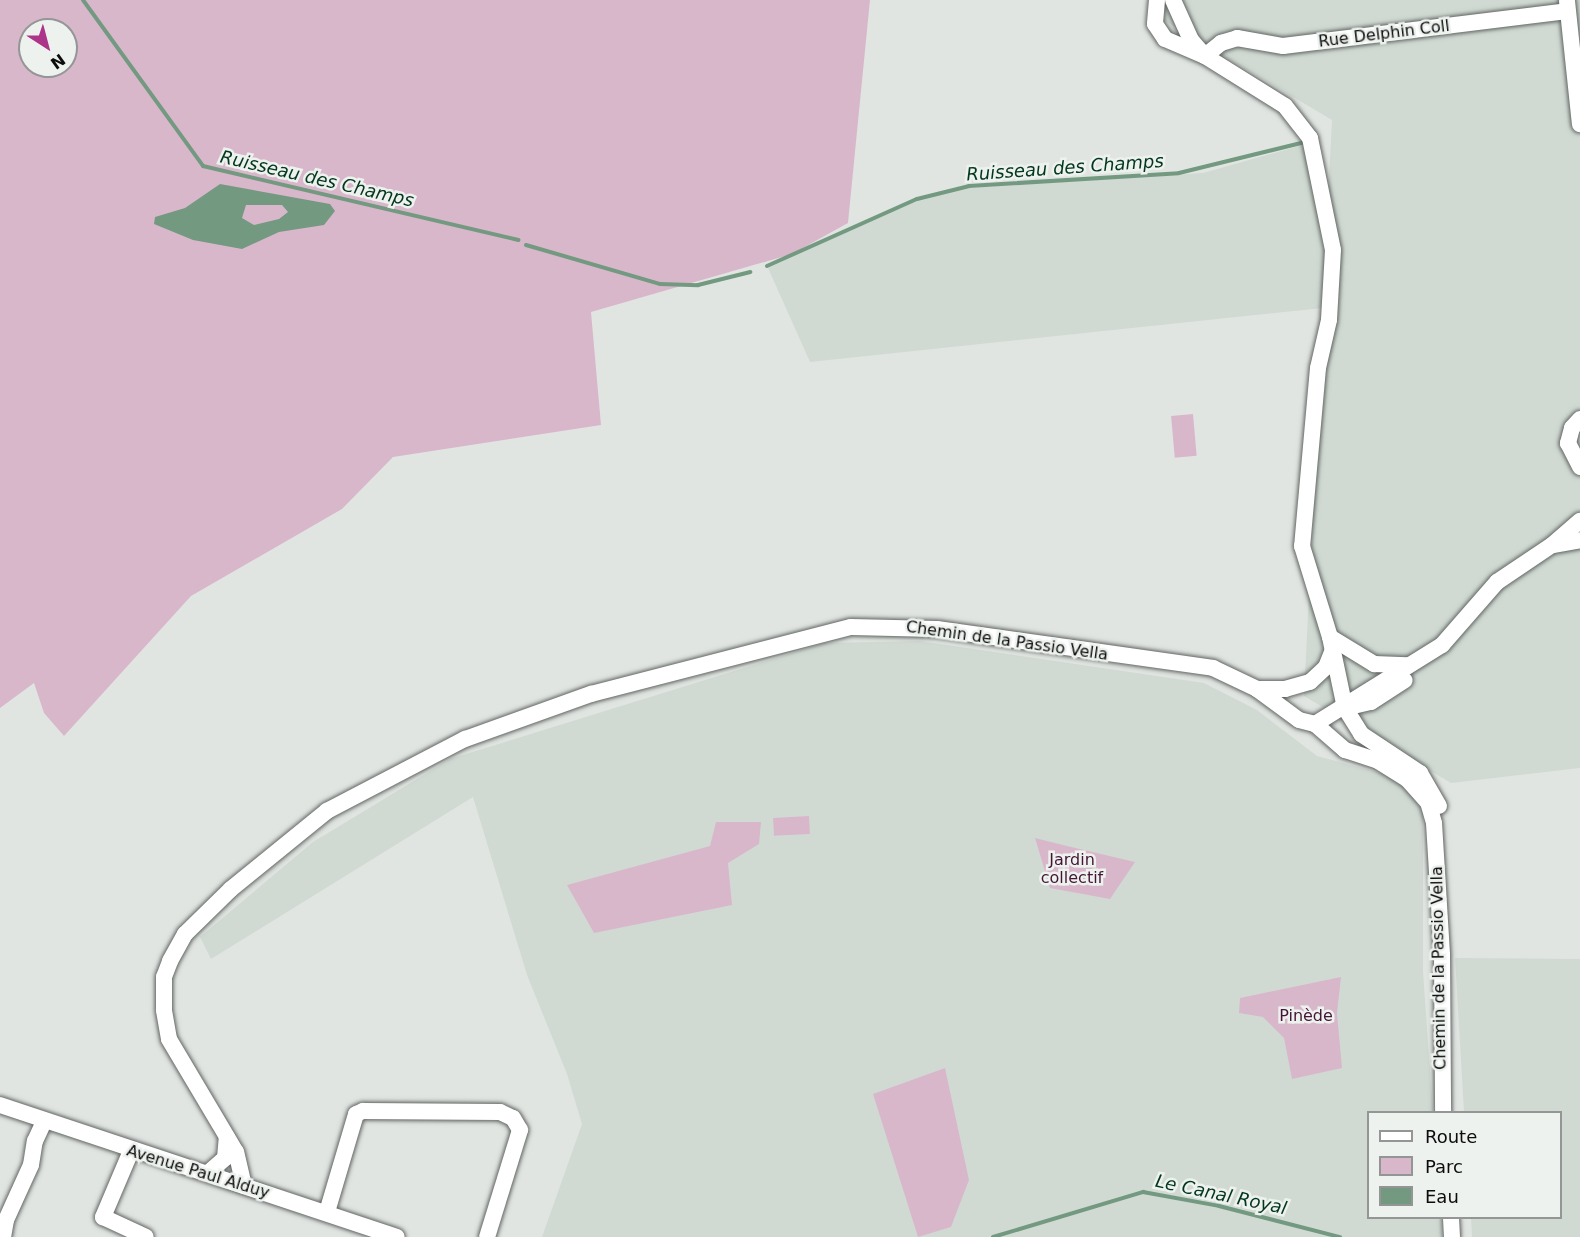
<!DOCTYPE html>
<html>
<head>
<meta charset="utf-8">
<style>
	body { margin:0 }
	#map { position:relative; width:1580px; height:1237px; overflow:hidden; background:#e1e5e2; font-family:"DejaVu Sans",sans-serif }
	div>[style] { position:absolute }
	.built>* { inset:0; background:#d0dad3 }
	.green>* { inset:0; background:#d9b7cb; transform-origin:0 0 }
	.water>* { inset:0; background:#739a81 }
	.stream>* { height:4px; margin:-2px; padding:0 2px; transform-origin:2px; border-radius:2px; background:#739a81 }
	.roads { filter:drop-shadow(0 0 2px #616562) drop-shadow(0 0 2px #616562) }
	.minor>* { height:16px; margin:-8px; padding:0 8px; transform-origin:8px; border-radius:8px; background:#fff }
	span { translate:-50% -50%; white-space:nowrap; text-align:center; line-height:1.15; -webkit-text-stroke:5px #eef2ef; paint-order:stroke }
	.street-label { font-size:16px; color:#0b0c0b }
	.park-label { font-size:16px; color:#451536 }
	.water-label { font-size:18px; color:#02361d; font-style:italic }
	.legend { position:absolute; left:1367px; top:1111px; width:195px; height:108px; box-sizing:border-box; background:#eef2ef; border:2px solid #939694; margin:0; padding:8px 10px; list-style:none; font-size:18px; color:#0b0c0b }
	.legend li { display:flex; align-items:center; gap:12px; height:30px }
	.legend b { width:30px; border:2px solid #939694 }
	.north { position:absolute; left:18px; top:18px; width:60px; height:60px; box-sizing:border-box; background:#eef2ef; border:2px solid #939694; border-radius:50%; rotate:144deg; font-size:16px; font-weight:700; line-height:24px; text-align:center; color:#0b0c0b }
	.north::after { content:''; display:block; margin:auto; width:21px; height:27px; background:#ac3489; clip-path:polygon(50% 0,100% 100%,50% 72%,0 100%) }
</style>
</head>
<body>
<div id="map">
	<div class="built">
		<i style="clip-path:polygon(1155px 0,1580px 0,1580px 768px,1451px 783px,1304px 696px,1323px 308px,810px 362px,768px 268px,918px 200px,969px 188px,1203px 173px,1306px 144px,1325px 253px,1332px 120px,1153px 14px)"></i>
		<i style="clip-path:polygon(920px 641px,1204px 683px,1257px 710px,1317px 756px,1388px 775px,1410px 791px,1423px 813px,1423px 971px,1433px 1112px,1368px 1112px,1368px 1218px,1441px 1218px,1442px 1237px,542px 1237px,582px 1124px,567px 1074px,527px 975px,473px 797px,211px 959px,200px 937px,313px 842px,450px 759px,825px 643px)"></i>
		<i style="clip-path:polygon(1455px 958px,1580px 959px,1580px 1237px,1472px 1237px,1471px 1218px,1560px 1218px,1560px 1112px,1464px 1112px)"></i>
	</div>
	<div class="green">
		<i style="clip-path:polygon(evenodd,0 0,870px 0,848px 223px,792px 254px,591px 312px,601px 425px,393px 457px,342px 509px,191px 596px,64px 736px,44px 713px,34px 683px,0 708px,0 0,30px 30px,66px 30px,66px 66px,30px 66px,30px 30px)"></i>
		<i style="left:1193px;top:414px;width:42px;height:22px;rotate:85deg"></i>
		<i style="left:809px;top:816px;width:18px;height:36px;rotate:87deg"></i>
		<i style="clip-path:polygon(716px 822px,761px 822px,759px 844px,728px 863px,732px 905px,594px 933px,567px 885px,710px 846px)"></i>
		<i style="clip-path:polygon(1035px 838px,1067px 846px,1135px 862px,1110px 899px,1050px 888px)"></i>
		<i style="clip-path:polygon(1341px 977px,1337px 1013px,1342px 1068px,1292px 1079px,1284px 1038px,1263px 1017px,1239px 1013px,1240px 998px)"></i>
		<i style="clip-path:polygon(945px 1068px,969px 1180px,951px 1227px,918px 1237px,873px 1094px)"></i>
	</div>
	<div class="water">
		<i style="clip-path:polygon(evenodd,220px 184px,330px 204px,335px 211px,324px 225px,279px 232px,242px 249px,193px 240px,154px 224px,155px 217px,185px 208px,220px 184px,246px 205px,282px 205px,288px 212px,279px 219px,254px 225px,242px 218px,246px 205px)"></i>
	</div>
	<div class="stream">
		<i style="left:83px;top:0;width:205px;rotate:54.1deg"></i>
		<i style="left:203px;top:166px;width:324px;rotate:13.2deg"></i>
		<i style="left:526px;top:245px;width:140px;rotate:16.2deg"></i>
		<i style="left:660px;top:284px;width:38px;rotate:2deg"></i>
		<i style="left:698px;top:285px;width:54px;rotate:-14deg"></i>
		<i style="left:767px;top:266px;width:164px;rotate:-24.1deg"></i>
		<i style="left:917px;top:199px;width:54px;rotate:-14deg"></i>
		<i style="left:969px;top:186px;width:210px;rotate:-3.5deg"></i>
		<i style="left:1179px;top:173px;width:130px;rotate:-13.8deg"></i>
		<i style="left:993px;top:1237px;width:157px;rotate:-16.7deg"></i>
		<i style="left:1143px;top:1192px;width:77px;rotate:10.4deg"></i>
		<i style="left:1219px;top:1206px;width:125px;rotate:14.4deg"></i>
	</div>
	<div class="roads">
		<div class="minor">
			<i style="left:1157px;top:0;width:24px;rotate:95deg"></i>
			<i style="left:1155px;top:24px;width:18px;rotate:56deg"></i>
			<i style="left:1165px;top:39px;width:43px;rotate:23deg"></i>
			<i style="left:1205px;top:56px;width:21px;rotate:-39deg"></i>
			<i style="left:1221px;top:43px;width:17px;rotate:-17deg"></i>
			<i style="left:1237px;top:38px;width:47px;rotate:9.9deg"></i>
			<i style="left:1283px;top:46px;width:286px;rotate:-7deg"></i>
			<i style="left:1173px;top:0;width:44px;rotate:65.8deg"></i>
			<i style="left:1191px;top:40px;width:21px;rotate:49deg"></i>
			<i style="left:1205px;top:56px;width:94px;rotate:32deg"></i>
			<i style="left:1285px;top:106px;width:41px;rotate:52deg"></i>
			<i style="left:1310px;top:138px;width:114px;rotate:78.4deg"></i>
			<i style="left:1333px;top:250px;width:70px;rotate:93.3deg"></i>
			<i style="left:1329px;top:320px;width:49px;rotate:102.9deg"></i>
			<i style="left:1318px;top:368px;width:179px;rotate:95.1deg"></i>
			<i style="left:1302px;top:546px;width:95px;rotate:72.9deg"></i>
			<i style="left:1330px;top:637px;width:73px;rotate:78.1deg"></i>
			<i style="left:1345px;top:708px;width:31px;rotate:58deg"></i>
			<i style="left:1361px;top:734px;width:71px;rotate:33.5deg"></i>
			<i style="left:1420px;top:773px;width:38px;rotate:60deg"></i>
			<i style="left:1567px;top:1px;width:124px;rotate:84deg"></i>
			<i style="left:1580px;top:419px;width:12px;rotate:132deg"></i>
			<i style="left:1572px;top:428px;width:16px;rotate:105deg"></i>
			<i style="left:1568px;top:443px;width:27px;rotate:63deg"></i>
			<i style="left:1553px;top:545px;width:27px;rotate:-10deg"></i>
			<i style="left:1330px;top:637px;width:52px;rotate:31.5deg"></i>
			<i style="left:1374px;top:664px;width:33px;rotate:2deg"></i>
			<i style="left:1257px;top:689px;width:28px"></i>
			<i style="left:1285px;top:689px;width:26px;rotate:-16deg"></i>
			<i style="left:1310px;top:682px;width:22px;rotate:-43deg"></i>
			<i style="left:1326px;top:667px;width:18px;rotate:-68deg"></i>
			<i style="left:1349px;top:707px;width:23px;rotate:-13deg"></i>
			<i style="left:1371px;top:702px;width:40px;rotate:-32.9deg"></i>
			<i style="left:1315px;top:724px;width:150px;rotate:-31.9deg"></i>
			<i style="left:1442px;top:645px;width:84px;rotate:-48.9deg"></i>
			<i style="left:1497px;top:582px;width:66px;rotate:-33.9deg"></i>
			<i style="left:1552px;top:545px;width:37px;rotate:-41deg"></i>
			<i style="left:0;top:1105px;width:418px;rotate:18.4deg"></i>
			<i style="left:131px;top:1151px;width:72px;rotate:113deg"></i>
			<i style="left:103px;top:1217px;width:47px;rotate:24.9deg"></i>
			<i style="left:208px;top:1173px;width:23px;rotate:-41deg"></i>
			<i style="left:225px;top:1158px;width:21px;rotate:-85deg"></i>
			<i style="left:244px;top:1186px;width:35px;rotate:-103deg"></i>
			<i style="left:236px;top:1152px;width:131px;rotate:-120.7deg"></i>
			<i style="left:169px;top:1039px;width:29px;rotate:-100deg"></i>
			<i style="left:164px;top:1010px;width:33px;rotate:-90deg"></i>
			<i style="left:164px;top:977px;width:17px;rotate:-69deg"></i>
			<i style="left:170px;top:961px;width:31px;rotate:-61deg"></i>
			<i style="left:185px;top:934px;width:64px;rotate:-44.4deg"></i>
			<i style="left:231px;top:889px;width:124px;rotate:-39.1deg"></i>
			<i style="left:327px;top:811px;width:156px;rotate:-27.6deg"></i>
			<i style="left:465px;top:739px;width:134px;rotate:-19.7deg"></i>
			<i style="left:591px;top:694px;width:268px;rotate:-14.5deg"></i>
			<i style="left:851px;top:627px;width:86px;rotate:1.3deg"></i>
			<i style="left:937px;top:629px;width:279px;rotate:8deg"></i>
			<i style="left:1213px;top:668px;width:49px;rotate:25.5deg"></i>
			<i style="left:1257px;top:689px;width:52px;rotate:36.4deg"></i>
			<i style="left:1299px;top:720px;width:16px;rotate:14deg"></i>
			<i style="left:1315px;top:724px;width:40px;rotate:41deg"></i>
			<i style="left:1345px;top:750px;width:35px;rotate:18deg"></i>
			<i style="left:1378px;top:761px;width:34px;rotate:32deg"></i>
			<i style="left:1407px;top:779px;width:31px;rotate:48deg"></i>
			<i style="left:1428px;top:802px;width:22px;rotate:74deg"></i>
			<i style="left:1434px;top:823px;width:132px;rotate:86.5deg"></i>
			<i style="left:1442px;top:955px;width:157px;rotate:89.6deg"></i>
			<i style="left:327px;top:1212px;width:102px;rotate:-73.5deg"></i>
			<i style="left:356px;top:1114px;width:8px;rotate:-23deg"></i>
			<i style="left:363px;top:1111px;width:137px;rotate:0.4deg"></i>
			<i style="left:500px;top:1112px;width:14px;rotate:25deg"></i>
			<i style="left:513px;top:1118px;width:14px;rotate:60deg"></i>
			<i style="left:520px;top:1130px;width:112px;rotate:107.1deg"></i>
			<i style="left:1451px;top:1218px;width:19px;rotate:87deg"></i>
			<i style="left:3px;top:1237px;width:17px;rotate:-80deg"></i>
			<i style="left:6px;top:1220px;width:60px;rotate:-65.6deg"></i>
			<i style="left:31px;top:1165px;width:24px;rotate:-81deg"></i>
			<i style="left:35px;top:1141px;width:21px;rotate:-65deg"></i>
		</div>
	</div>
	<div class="street-label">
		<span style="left:1384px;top:34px;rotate:-7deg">Rue Delphin Coll</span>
		<span style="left:1007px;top:641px;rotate:8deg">Chemin de la Passio Vella</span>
		<span style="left:1439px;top:968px;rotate:-91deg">Chemin de la Passio Vella</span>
		<span style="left:198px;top:1172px;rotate:17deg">Avenue Paul Alduy</span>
	</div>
	<div class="park-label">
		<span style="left:1072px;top:869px">Jardin<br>collectif</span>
		<span style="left:1306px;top:1016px">Pinède</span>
	</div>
	<div class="water-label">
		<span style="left:1065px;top:168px;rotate:-4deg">Ruisseau des Champs</span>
		<span style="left:317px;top:179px;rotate:13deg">Ruisseau des Champs</span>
		<span style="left:1221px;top:1195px;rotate:12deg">Le Canal Royal</span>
	</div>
	<ul class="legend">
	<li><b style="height:8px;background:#fff"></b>Route</li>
	<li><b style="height:16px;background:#d9b7cb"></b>Parc</li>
	<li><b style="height:16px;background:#739a81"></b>Eau</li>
	</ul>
	<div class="north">N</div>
</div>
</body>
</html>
